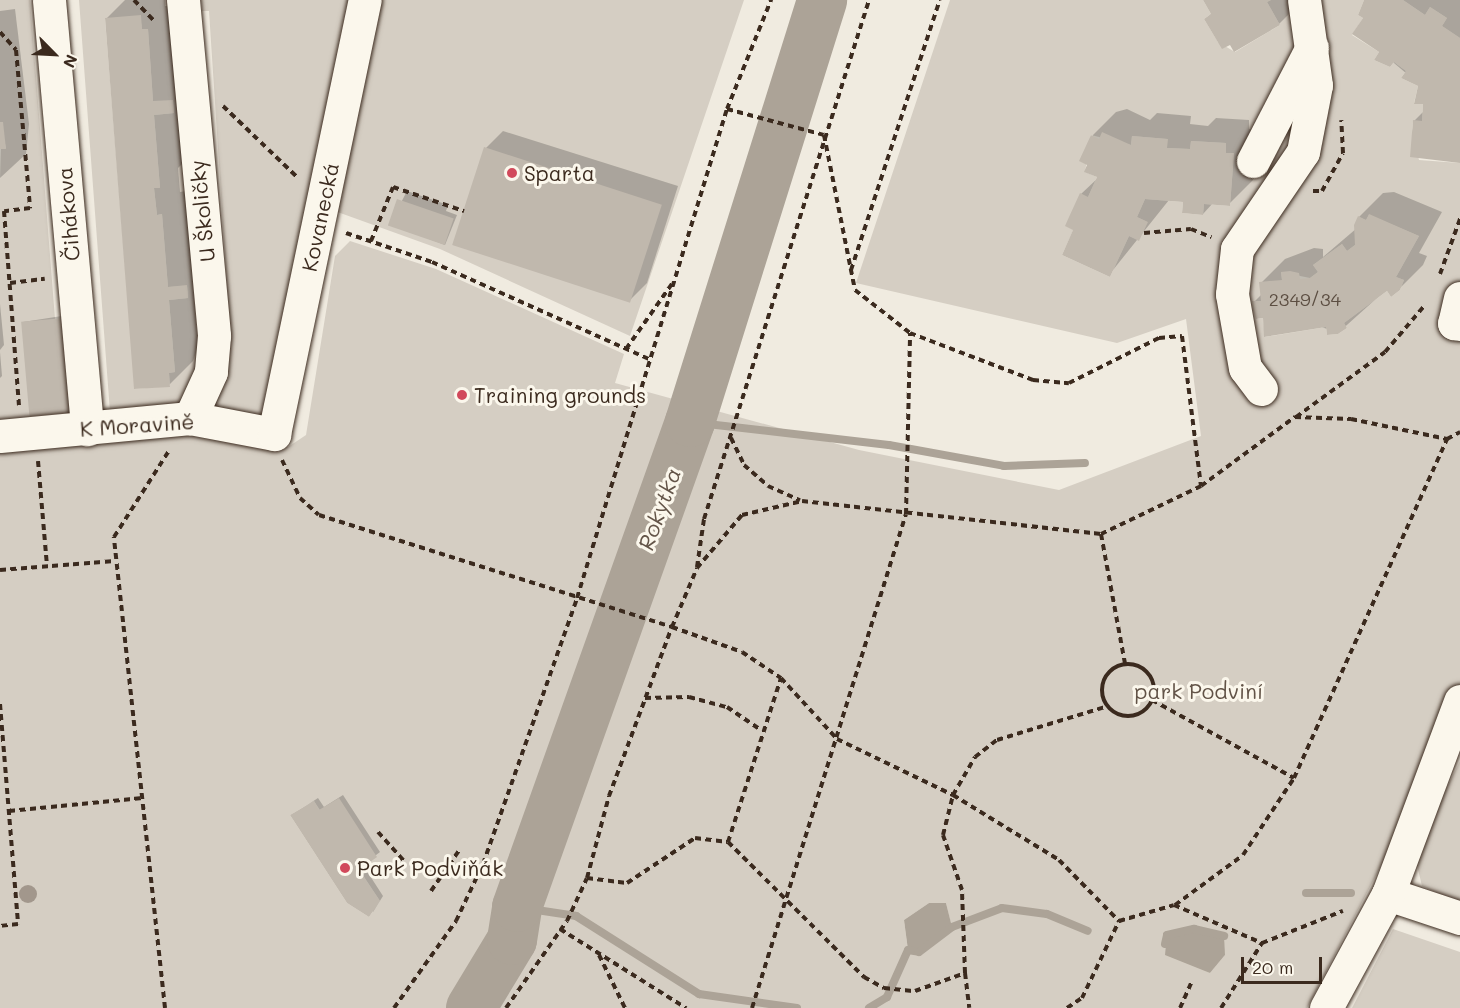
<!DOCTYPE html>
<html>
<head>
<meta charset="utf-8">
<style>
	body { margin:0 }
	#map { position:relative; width:1460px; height:1008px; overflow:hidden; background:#f0ebe0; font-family:Mali,sans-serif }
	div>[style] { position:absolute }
	.green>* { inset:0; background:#d5cec3 }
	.water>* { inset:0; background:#aca397 }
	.shadow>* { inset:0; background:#0003 }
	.stream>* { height:8px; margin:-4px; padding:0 4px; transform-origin:4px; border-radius:4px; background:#aca397 }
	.river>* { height:50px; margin:-25px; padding:0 25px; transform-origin:25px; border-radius:25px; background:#aca397 }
	.building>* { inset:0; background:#c0b8ad; transform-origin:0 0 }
	.path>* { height:4px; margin-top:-2px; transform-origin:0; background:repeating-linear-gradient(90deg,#3b2a1e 0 6px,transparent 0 10.5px) }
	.path>.ring { margin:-2px; padding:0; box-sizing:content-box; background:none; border:4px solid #3b2a1e; border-radius:50% }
	.roads { filter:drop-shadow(0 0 2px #3b2a1e) drop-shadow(0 0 2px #3b2a1e) }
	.minor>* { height:33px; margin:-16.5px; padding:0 16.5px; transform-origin:16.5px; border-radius:16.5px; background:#fbf7ec }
	.trees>* { width:18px; height:18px; margin:-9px; border-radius:50%; background:#a2978c }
	.dots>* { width:16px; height:16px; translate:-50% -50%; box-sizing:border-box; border:3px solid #fbf7ec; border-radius:50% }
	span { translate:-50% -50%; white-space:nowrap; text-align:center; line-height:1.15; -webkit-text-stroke:6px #fbf7ec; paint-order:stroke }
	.number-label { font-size:18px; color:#5c4e42 }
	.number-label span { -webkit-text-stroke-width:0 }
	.poi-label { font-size:21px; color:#3b2a1e }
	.left { translate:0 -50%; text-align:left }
	.street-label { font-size:21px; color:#3b2a1e }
	.park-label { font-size:21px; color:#625347 }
	.water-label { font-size:22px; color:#635448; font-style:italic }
	.north { position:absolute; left:24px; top:24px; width:60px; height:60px; -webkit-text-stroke:4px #fbf7ec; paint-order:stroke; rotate:114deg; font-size:16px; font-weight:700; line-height:24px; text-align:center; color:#3b2a1e }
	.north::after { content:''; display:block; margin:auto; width:21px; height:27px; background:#3b2a1e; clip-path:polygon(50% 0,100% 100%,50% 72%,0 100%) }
	.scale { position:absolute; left:1241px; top:957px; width:81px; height:27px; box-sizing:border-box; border:3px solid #3b2a1e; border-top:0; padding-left:8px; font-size:18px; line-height:21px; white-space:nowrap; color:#3b2a1e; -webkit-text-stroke:4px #fbf7ec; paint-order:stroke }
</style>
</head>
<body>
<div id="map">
	<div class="green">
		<i style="clip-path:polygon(0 0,30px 0,55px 319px,29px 417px,0 432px,0 180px,1px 149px,6px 148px,0 122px)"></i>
		<i style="clip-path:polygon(evenodd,79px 0,176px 0,199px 360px,182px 405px,110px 412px,79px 0,140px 16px,142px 29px,148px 29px,153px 101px,173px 101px,174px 113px,154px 115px,160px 187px,154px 188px,157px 215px,162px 214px,168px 287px,187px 286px,188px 298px,169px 300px,175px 372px,169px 373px,170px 386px,135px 389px,105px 19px,140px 16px)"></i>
		<i style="clip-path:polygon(201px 0,354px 0,273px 400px,259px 415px,213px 406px,230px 332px,209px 11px,202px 11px)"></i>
		<i style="clip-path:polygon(372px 0,744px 0,630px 336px,440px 249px,332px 210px)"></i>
		<i style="clip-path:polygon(evenodd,950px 0,1203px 0,1211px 14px,1204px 19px,1218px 42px,1235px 52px,1280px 25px,1267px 2px,1271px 0,1364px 0,1358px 15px,1363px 18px,1352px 35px,1379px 52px,1374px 60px,1390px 67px,1394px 62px,1406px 71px,1401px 78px,1418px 86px,1414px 103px,1423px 104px,1422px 121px,1413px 121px,1412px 129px,1419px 160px,1460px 163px,1460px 684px,1384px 860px,1307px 1008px,0 1008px,0 443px,198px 427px,288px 447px,306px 435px,335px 256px,350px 241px,436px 269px,624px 354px,615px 383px,859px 450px,1059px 490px,1201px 436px,1186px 319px,1117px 343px,856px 283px,950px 0,1091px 135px,1131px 145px,1132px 136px,1167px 139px,1167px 148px,1190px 149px,1191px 141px,1226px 143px,1226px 153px,1234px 153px,1230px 206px,1204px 204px,1203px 215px,1182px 213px,1183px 202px,1145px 199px,1137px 217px,1147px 222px,1139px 240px,1129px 236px,1110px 277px,1062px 255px,1097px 177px,1085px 172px,1091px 135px,950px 0,1369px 215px,1419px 236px,1396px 277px,1404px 280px,1400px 290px,1391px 297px,1387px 291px,1344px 323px,1347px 328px,1338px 334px,1327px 335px,1326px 327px,1265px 337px,1263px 318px,1257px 319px,1252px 302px,1261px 301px,1282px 280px,1281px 272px,1310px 278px,1318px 272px,1313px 265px,1342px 244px,1347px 251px,1355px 245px,1358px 217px,1366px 220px,1369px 215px,950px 0,314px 801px,380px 901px,369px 917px,347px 903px,290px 815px,314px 801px,950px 0,929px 903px,946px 903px,952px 928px,919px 952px,908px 950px,904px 920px,929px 903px,950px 0,1225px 955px,1210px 973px,1187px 960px,1225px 955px)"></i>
		<i style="clip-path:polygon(1403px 0,1460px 0,1460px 38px,1442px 26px,1447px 18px,1430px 7px,1425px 15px)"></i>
		<i style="clip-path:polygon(1460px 761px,1460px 903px,1422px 886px,1414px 853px)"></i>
		<i style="clip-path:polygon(1393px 929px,1460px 952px,1460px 1008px,1352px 1008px)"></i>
	</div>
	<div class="water">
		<i style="clip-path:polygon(929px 903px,946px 903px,952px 927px,919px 952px,908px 950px,904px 920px)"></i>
		<i style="clip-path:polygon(1194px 929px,1224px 936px,1225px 955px,1210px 973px,1165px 955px,1167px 935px)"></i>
	</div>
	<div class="shadow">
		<i style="clip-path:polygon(125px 0,165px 0,165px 6px,171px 6px,183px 163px,178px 168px,180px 192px,186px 191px,198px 347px,193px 361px,169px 385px,106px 19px)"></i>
		<i style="clip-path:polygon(1205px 0,1303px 0,1279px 24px,1206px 19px,1212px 13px)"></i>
		<i style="clip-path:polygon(1366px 0,1460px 0,1460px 161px,1412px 156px,1414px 121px,1424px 111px,1420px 85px,1381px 52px,1365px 18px)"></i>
		<i style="clip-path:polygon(15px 9px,29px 124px,26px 154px,0 178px,0 11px)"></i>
		<i style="clip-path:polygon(1127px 109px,1150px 120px,1157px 113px,1191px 116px,1190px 124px,1208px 126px,1216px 118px,1249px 120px,1249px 129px,1257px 130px,1253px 180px,1229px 204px,1213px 203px,1203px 214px,1184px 201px,1169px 200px,1109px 275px,1081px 194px,1099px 177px,1092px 136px,1116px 112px)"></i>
		<i style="clip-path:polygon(503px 131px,678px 186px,647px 283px,630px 300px,486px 148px)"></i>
		<i style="clip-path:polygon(407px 191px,448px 205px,446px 211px,457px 215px,445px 245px,390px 224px)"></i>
		<i style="clip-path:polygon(1394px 192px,1442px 212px,1419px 253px,1427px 256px,1423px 265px,1399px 289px,1387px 289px,1338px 333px,1254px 302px,1262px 294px,1261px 283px,1285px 259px,1314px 248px,1323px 249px,1323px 257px,1357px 228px,1359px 217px,1383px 193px)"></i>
		<i style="clip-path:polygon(0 304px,4px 345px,0 350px)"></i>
		<i style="clip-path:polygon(68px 315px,75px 408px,23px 322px)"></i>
		<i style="clip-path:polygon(0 352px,2px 376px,0 378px)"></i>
		<i style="clip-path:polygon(343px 795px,380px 852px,363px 865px,383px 896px,373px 912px,292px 815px,318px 798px,324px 807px)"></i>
	</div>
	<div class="stream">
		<i style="left:690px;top:422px;width:200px;rotate:6.6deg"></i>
		<i style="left:889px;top:445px;width:117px;rotate:10.3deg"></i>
		<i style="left:1004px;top:466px;width:81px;rotate:-2.1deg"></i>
		<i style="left:1306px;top:893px;width:45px"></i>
		<i style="left:517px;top:907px;width:60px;rotate:8.7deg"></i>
		<i style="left:576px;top:916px;width:146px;rotate:32.4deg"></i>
		<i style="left:699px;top:994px;width:99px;rotate:8.1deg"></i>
		<i style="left:1165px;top:944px;width:9px;rotate:-77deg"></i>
		<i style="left:1167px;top:935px;width:28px;rotate:-13deg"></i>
		<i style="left:1194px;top:929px;width:31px;rotate:13deg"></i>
		<i style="left:869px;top:1008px;width:21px;rotate:-31deg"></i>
		<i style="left:887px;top:997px;width:51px;rotate:-65.9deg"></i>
		<i style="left:908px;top:950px;width:11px;rotate:10deg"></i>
		<i style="left:919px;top:952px;width:41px;rotate:-37.1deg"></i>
		<i style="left:952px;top:927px;width:53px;rotate:-20.8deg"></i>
		<i style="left:1002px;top:908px;width:45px;rotate:7.6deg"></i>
		<i style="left:1047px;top:914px;width:44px;rotate:22.5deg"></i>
	</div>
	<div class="river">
		<i style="left:471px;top:1008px;width:79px;rotate:-58.9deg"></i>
		<i style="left:512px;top:940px;width:33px;rotate:-81deg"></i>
		<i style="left:517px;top:907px;width:515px;rotate:-70.37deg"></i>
		<i style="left:690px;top:422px;width:442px;rotate:-72.6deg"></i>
	</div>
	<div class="building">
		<i style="clip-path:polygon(1203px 0,1271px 0,1267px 2px,1280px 25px,1234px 52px,1230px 45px,1222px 49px,1204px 19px,1211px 14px)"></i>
		<i style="clip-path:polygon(1364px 0,1403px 0,1425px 15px,1430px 7px,1447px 18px,1442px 26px,1460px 38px,1460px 163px,1410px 157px,1413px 120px,1422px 121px,1423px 104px,1414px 104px,1418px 86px,1401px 78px,1406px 71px,1394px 62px,1390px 67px,1374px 60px,1379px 52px,1352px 34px,1363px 18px,1358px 15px)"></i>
		<i style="clip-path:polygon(141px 15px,142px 29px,148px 29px,153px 101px,173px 100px,174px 113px,154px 115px,160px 188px,154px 188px,157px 215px,162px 214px,168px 287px,187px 285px,188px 298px,169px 300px,175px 372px,169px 373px,170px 387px,134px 389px,105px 18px)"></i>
		<i style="clip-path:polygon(0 122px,3px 122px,6px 149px,0 149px)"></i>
		<i style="clip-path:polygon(1102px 132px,1131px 145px,1132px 136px,1168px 139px,1167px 148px,1190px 149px,1191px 141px,1226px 143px,1226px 153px,1234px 153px,1230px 206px,1204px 204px,1203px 215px,1182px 213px,1183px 202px,1145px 199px,1137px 217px,1148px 222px,1139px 241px,1129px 236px,1110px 277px,1062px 255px,1073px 230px,1065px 226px,1069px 217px,1080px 193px,1088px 197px,1097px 177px,1084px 172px,1087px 165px,1079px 161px,1091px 135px,1099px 139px)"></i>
		<i style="left:484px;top:147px;width:187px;height:103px;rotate:18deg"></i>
		<i style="left:397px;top:199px;width:60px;height:28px;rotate:19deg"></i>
		<i style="clip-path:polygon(1369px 214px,1419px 236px,1396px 277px,1404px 280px,1400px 290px,1391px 297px,1387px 291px,1344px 323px,1347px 328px,1338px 334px,1327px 335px,1326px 327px,1264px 337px,1263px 318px,1256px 319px,1253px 310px,1252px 301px,1261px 301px,1259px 282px,1282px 280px,1281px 272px,1290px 271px,1299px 273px,1300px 279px,1310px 278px,1318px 272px,1313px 265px,1342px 244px,1347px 251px,1355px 245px,1354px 225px,1358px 216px,1366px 220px)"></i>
		<i style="left:64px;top:318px;width:95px;height:43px;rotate:85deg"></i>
		<i style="clip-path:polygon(339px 798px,377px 857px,359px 870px,380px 901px,369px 917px,347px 903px,290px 815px,314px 801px,319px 810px)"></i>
	</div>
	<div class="path">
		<i style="left:134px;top:0;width:29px;rotate:46deg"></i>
		<i style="left:0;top:32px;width:24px;rotate:48deg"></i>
		<i style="left:16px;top:50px;width:159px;rotate:84.9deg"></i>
		<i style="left:30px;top:208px;width:26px;rotate:173deg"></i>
		<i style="left:4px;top:211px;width:195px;rotate:85.6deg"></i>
		<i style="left:223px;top:106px;width:104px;rotate:43.8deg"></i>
		<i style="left:727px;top:109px;width:100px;rotate:15deg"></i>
		<i style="left:824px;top:135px;width:158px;rotate:78.7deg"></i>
		<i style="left:855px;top:290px;width:70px;rotate:38deg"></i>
		<i style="left:910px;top:333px;width:132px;rotate:20.9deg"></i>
		<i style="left:1033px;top:380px;width:36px;rotate:5deg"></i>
		<i style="left:1069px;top:383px;width:101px;rotate:-26.6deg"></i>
		<i style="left:1159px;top:338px;width:23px;rotate:-5deg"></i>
		<i style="left:1182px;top:336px;width:151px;rotate:82.8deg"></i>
		<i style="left:1313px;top:191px;width:9px"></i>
		<i style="left:1322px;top:191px;width:43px;rotate:-61.1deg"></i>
		<i style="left:1343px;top:153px;width:33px;rotate:-93deg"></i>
		<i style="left:346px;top:233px;width:91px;rotate:18.6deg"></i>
		<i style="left:432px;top:262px;width:240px;rotate:24.1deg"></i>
		<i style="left:1144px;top:233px;width:47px;rotate:-4.9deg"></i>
		<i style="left:1191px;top:229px;width:22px;rotate:22deg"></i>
		<i style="left:371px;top:241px;width:58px;rotate:-67.8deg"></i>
		<i style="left:393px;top:187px;width:75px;rotate:18.7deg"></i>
		<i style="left:851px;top:270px;width:284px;rotate:-71.8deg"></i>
		<i style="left:1440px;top:274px;width:59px;rotate:-70deg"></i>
		<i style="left:10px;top:283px;width:35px;rotate:-7deg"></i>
		<i style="left:626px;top:349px;width:83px;rotate:-54.8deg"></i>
		<i style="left:1296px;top:417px;width:110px;rotate:-36.1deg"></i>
		<i style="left:1385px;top:352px;width:62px;rotate:-49.6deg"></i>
		<i style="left:731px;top:438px;width:30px;rotate:64deg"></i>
		<i style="left:744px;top:465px;width:32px;rotate:41deg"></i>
		<i style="left:768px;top:486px;width:35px;rotate:24deg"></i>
		<i style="left:282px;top:460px;width:42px;rotate:64.7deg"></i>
		<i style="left:300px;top:498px;width:25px;rotate:42deg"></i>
		<i style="left:319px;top:515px;width:370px;rotate:17.6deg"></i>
		<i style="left:672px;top:627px;width:64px;rotate:-67deg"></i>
		<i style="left:697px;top:568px;width:70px;rotate:-49.7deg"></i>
		<i style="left:742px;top:515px;width:62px;rotate:-13.1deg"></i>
		<i style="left:802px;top:501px;width:301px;rotate:6.3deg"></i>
		<i style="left:1101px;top:534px;width:111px;rotate:-25.6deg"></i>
		<i style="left:1201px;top:486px;width:117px;rotate:-36.3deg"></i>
		<i style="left:1295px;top:417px;width:56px;rotate:2deg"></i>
		<i style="left:1351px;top:419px;width:98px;rotate:11.8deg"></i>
		<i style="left:1447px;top:439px;width:15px;rotate:-28deg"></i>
		<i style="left:38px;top:461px;width:104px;rotate:85.1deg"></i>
		<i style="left:1101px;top:534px;width:132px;rotate:79.5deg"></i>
		<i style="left:697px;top:567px;width:49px;rotate:-81.7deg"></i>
		<i style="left:704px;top:519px;width:545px;rotate:-72.36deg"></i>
		<i style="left:0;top:570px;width:115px;rotate:-4.5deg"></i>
		<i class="ring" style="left:1102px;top:664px;width:48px;height:48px"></i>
		<i style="left:645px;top:698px;width:44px;rotate:-1.3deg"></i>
		<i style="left:689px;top:697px;width:39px;rotate:15deg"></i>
		<i style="left:727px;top:707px;width:41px;rotate:34.1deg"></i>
		<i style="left:1152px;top:700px;width:162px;rotate:28.8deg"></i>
		<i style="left:0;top:704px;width:221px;rotate:85.3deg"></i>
		<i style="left:18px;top:924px;width:18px;rotate:174deg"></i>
		<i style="left:9px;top:811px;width:134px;rotate:-5.6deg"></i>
		<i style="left:378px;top:832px;width:40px;rotate:48deg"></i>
		<i style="left:728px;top:842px;width:172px;rotate:-72.1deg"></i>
		<i style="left:587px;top:878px;width:40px;rotate:7.1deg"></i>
		<i style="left:627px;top:883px;width:82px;rotate:-33.5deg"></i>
		<i style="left:695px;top:838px;width:33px;rotate:7deg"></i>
		<i style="left:728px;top:842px;width:192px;rotate:44.8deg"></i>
		<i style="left:864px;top:977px;width:23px;rotate:29deg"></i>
		<i style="left:884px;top:988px;width:31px;rotate:6deg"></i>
		<i style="left:915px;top:991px;width:53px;rotate:-19.8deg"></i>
		<i style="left:965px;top:973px;width:83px;rotate:-92.1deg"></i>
		<i style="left:962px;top:890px;width:58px;rotate:-109.1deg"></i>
		<i style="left:943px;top:835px;width:41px;rotate:-76deg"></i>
		<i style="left:953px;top:795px;width:44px;rotate:-59.9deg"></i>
		<i style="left:975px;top:757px;width:28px;rotate:-38deg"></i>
		<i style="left:997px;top:740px;width:116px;rotate:-17deg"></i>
		<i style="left:431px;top:891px;width:51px;rotate:-55.4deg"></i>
		<i style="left:1175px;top:905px;width:84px;rotate:-36.3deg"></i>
		<i style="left:1243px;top:855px;width:92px;rotate:-56.5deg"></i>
		<i style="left:1294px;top:778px;width:372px;rotate:-65.7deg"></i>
		<i style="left:560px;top:929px;width:149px;rotate:32.1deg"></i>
		<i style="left:599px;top:955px;width:59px;rotate:63.9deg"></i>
		<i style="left:965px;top:973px;width:35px;rotate:83deg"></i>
		<i style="left:165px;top:1008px;width:474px;rotate:-96.2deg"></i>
		<i style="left:114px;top:537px;width:104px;rotate:-57.5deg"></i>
		<i style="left:394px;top:1008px;width:107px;rotate:-54.5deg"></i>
		<i style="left:456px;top:921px;width:63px;rotate:-64.7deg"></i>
		<i style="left:483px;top:864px;width:282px;rotate:-70.5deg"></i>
		<i style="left:577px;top:598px;width:511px;rotate:-72.95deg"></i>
		<i style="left:727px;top:109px;width:118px;rotate:-68deg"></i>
		<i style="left:506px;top:1008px;width:106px;rotate:-55deg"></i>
		<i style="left:567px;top:921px;width:47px;rotate:-65.1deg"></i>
		<i style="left:587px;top:878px;width:85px;rotate:-75deg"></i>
		<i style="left:609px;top:796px;width:180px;rotate:-69.6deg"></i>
		<i style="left:672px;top:627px;width:74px;rotate:19.7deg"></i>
		<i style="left:742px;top:652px;width:47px;rotate:33.7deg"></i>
		<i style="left:781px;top:678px;width:83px;rotate:47.4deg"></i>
		<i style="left:837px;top:739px;width:129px;rotate:25.8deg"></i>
		<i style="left:953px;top:795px;width:124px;rotate:31.5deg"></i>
		<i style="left:1059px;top:860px;width:86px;rotate:45.5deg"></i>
		<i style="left:1119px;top:921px;width:57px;rotate:-16.2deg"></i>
		<i style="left:1174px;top:905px;width:96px;rotate:23.4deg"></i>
		<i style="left:1262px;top:943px;width:87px;rotate:-21.6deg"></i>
		<i style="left:752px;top:1008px;width:517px;rotate:-72.69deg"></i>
		<i style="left:906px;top:514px;width:181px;rotate:-88.7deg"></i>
		<i style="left:1067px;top:1008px;width:18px;rotate:-34deg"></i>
		<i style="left:1082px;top:998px;width:85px;rotate:-64.3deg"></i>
		<i style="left:1180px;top:1008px;width:30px;rotate:-66deg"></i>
		<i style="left:1221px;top:1008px;width:77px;rotate:-57.8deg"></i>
	</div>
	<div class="roads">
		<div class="minor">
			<i style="left:49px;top:0;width:431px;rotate:84.9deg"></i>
			<i style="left:183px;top:0;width:337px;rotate:84.7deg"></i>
			<i style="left:214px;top:336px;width:36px;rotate:95deg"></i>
			<i style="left:211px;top:372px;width:51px;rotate:114.5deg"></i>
			<i style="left:1253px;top:161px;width:128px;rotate:-62.6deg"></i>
			<i style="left:1460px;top:298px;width:26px;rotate:103deg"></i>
			<i style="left:1454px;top:323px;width:6px;rotate:9deg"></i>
			<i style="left:1261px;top:389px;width:26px;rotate:-127deg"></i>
			<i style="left:1245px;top:368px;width:75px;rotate:-100deg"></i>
			<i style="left:1232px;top:294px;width:45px;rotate:-83.7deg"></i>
			<i style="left:1237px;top:249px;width:117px;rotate:-55.8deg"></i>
			<i style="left:1303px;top:152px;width:68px;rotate:-79deg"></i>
			<i style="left:1316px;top:85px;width:86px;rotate:-98deg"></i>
			<i style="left:0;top:436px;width:191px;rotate:-5.4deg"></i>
			<i style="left:190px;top:418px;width:86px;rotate:10.8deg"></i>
			<i style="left:274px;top:434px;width:443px;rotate:-78.2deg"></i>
			<i style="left:1388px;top:894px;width:76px;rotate:18.4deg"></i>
			<i style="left:1326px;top:1008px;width:130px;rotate:-61.5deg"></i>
			<i style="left:1388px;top:894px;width:206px;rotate:-69.5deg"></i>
		</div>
	</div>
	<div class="trees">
		<i style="left:28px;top:894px"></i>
	</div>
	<div class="dots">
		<i style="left:512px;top:173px;background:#d1495b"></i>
		<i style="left:462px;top:395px;background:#d1495b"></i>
		<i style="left:345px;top:868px;background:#d1495b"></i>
	</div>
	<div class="number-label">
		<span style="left:1305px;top:299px">2349/34</span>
	</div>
	<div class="poi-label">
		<span class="left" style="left:524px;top:173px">Sparta</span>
		<span class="left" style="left:474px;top:395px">Training grounds</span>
		<span class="left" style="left:357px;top:868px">Park Podviňák</span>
	</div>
	<div class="street-label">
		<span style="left:202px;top:211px;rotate:-96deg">U Školičky</span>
		<span style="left:68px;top:214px;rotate:-95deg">Čihákova</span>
		<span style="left:320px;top:217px;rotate:-78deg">Kovanecká</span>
		<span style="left:137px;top:425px;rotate:-4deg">K Moravině</span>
	</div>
	<div class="park-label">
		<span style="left:1199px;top:691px">park Podviní</span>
	</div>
	<div class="water-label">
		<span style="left:659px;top:509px;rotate:-70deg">Rokytka</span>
	</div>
	<div class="north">N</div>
	<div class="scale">20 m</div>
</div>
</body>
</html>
